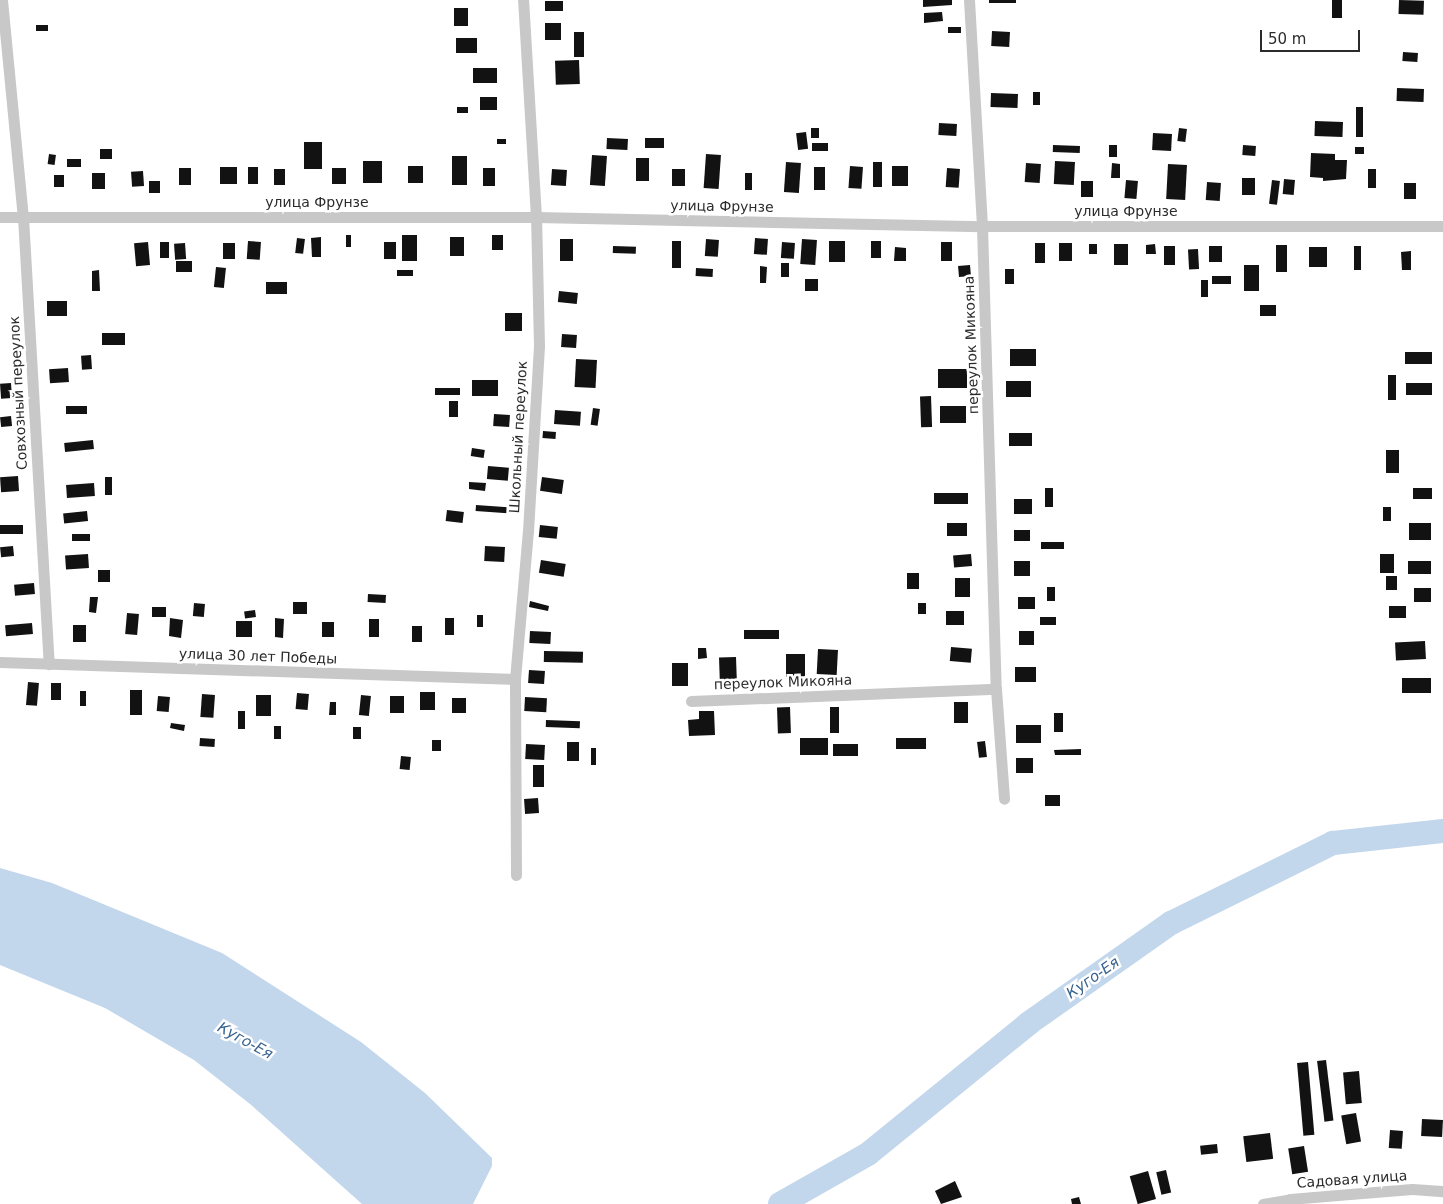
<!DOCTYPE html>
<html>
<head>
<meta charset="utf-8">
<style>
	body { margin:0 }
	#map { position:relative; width:1443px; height:1204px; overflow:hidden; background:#fff; font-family:"DejaVu Sans",sans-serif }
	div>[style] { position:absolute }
	.water>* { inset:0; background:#c2d6ec }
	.river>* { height:24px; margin:-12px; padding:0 12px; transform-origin:12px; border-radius:12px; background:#c2d6ec }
	.building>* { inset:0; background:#121212; transform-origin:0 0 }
	.minor>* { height:11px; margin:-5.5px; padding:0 5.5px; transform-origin:5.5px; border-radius:5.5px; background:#c8c8c8 }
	span { translate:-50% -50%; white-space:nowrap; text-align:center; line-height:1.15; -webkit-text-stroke:5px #fff; paint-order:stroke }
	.street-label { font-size:14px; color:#2b2b2b }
	.water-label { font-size:15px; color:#376290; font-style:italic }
	.scale { position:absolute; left:1260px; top:30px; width:100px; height:22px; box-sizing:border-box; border:2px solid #2b2b2b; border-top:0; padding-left:6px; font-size:15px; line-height:18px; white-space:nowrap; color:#2b2b2b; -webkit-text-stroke:4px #fff; paint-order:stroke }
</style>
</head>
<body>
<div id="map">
	<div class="water">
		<i style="clip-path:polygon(0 868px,52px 883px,222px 953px,361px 1042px,425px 1093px,492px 1158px,492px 1166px,473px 1204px,362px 1204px,250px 1104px,194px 1060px,105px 1008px,0 965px)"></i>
	</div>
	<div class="river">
		<i style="left:780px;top:1204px;width:101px;rotate:-29.6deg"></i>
		<i style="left:868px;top:1154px;width:208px;rotate:-39.1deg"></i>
		<i style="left:1029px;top:1023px;width:174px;rotate:-35.2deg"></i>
		<i style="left:1171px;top:923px;width:181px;rotate:-26.3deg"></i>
		<i style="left:1333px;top:843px;width:111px;rotate:-6.2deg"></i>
	</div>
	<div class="building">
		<i style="clip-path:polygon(923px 0,952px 0,952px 5px,923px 7px)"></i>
		<i style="left:989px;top:0;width:27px;height:3px"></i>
		<i style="left:1332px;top:0;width:10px;height:18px"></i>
		<i style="left:1399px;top:0;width:25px;height:14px;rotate:2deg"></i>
		<i style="left:545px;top:1px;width:18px;height:10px"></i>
		<i style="left:468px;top:8px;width:18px;height:14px;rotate:90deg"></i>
		<i style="clip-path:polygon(942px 12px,943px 21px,924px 23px,924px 13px)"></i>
		<i style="left:545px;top:23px;width:16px;height:17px"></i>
		<i style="left:36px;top:25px;width:12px;height:6px"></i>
		<i style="left:961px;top:27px;width:6px;height:13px;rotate:90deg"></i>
		<i style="left:992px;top:31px;width:18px;height:15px;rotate:3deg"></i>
		<i style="left:574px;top:32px;width:10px;height:25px"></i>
		<i style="left:456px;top:38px;width:21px;height:15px"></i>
		<i style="left:1403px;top:52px;width:15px;height:9px;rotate:4deg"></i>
		<i style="left:579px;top:60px;width:24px;height:24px;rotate:88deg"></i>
		<i style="left:473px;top:68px;width:24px;height:15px"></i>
		<i style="left:1397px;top:88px;width:27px;height:13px;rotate:2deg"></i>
		<i style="left:1033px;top:92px;width:7px;height:13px"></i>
		<i style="left:991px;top:93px;width:27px;height:14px;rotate:2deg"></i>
		<i style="left:497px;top:97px;width:13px;height:17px;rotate:90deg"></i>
		<i style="left:457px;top:107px;width:11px;height:6px"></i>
		<i style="left:1356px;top:107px;width:7px;height:30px"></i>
		<i style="left:1315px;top:121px;width:28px;height:15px;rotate:2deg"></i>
		<i style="left:939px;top:123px;width:18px;height:12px;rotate:3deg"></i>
		<i style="left:811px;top:128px;width:8px;height:10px"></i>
		<i style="left:1179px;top:128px;width:8px;height:13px;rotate:7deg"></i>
		<i style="left:806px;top:132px;width:17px;height:10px;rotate:83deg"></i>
		<i style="left:1153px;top:133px;width:19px;height:17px;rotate:3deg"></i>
		<i style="left:607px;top:138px;width:21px;height:11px;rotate:3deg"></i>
		<i style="left:645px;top:138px;width:19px;height:10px"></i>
		<i style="left:497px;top:139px;width:9px;height:5px"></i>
		<i style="left:322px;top:142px;width:27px;height:18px;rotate:90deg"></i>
		<i style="left:812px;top:143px;width:16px;height:8px"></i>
		<i style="left:1053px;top:145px;width:27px;height:7px;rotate:2deg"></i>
		<i style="left:1109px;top:145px;width:8px;height:12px"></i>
		<i style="left:1243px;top:145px;width:13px;height:10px;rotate:4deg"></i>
		<i style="left:1355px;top:147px;width:9px;height:7px"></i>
		<i style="left:100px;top:149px;width:12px;height:10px"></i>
		<i style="clip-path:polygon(1311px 153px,1335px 154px,1335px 160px,1347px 160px,1346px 179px,1323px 181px,1323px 178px,1310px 177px)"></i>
		<i style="left:49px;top:154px;width:7px;height:10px;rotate:8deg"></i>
		<i style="left:706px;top:154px;width:15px;height:34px;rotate:4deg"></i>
		<i style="left:592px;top:155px;width:15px;height:30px;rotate:4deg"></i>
		<i style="left:452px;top:156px;width:15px;height:29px"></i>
		<i style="left:636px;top:158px;width:13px;height:23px"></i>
		<i style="left:67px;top:159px;width:14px;height:8px"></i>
		<i style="left:382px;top:161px;width:22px;height:19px;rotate:90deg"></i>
		<i style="left:1055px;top:161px;width:20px;height:23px;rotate:3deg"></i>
		<i style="left:786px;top:162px;width:15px;height:30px;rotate:4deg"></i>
		<i style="left:873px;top:162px;width:9px;height:25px"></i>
		<i style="left:1026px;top:163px;width:15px;height:19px;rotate:4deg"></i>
		<i style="clip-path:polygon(1112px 163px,1120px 164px,1120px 178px,1111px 178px)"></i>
		<i style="left:1168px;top:164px;width:19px;height:35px;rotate:3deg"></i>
		<i style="left:408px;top:166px;width:15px;height:17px"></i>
		<i style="left:850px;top:166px;width:13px;height:22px;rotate:4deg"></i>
		<i style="left:892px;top:166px;width:16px;height:20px"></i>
		<i style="left:220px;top:167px;width:17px;height:17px"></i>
		<i style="left:258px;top:167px;width:17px;height:10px;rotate:90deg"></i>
		<i style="left:814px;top:167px;width:11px;height:23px"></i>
		<i style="left:179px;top:168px;width:12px;height:17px"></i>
		<i style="left:332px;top:168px;width:14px;height:16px"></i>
		<i style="left:483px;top:168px;width:12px;height:18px"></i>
		<i style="left:947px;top:168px;width:13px;height:19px;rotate:4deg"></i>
		<i style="left:274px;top:169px;width:11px;height:16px"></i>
		<i style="left:552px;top:169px;width:15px;height:16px;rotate:4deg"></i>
		<i style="left:672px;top:169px;width:13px;height:17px"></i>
		<i style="left:1368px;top:169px;width:8px;height:19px"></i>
		<i style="left:143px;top:171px;width:15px;height:12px;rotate:86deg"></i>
		<i style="left:92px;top:173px;width:13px;height:16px"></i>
		<i style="left:745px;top:173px;width:7px;height:17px"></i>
		<i style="left:54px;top:175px;width:10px;height:12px"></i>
		<i style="left:1242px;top:178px;width:13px;height:17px"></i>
		<i style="left:1284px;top:179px;width:11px;height:15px;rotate:5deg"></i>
		<i style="left:1126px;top:180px;width:12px;height:18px;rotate:5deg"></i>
		<i style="left:1272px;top:180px;width:8px;height:24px;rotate:7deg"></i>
		<i style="left:149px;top:181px;width:11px;height:12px"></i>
		<i style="left:1081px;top:181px;width:12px;height:16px"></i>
		<i style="left:1207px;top:182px;width:14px;height:18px;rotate:4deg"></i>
		<i style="left:1404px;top:183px;width:12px;height:16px"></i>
		<i style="left:346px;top:235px;width:5px;height:12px"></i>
		<i style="left:402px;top:235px;width:15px;height:26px"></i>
		<i style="left:492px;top:235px;width:11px;height:15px"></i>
		<i style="clip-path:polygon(321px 237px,321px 257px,312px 257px,311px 238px)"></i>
		<i style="left:450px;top:237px;width:14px;height:19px"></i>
		<i style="left:297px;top:238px;width:8px;height:15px;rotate:7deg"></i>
		<i style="left:755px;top:238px;width:13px;height:16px;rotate:4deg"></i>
		<i style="left:560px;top:239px;width:13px;height:22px"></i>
		<i style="left:706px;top:239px;width:13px;height:17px;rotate:4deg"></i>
		<i style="left:802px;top:239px;width:15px;height:25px;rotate:4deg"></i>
		<i style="left:248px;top:241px;width:13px;height:18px;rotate:4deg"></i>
		<i style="left:672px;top:241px;width:9px;height:27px"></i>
		<i style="left:829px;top:241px;width:16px;height:21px"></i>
		<i style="left:871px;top:241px;width:10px;height:17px"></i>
		<i style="left:148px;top:242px;width:23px;height:14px;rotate:85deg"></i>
		<i style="left:160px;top:242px;width:9px;height:16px"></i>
		<i style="left:384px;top:242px;width:12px;height:17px"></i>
		<i style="left:782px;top:242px;width:13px;height:16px;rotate:4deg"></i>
		<i style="left:941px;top:242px;width:11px;height:19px"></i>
		<i style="left:185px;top:243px;width:16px;height:11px;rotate:86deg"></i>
		<i style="left:223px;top:243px;width:12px;height:16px"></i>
		<i style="left:1045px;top:243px;width:20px;height:10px;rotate:90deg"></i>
		<i style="left:1059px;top:243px;width:13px;height:18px"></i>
		<i style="left:1089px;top:244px;width:8px;height:10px"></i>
		<i style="left:1128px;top:244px;width:21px;height:14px;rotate:90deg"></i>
		<i style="clip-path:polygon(1155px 244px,1156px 254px,1146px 254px,1146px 245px)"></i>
		<i style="left:1276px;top:245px;width:11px;height:27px"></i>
		<i style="left:613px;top:246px;width:23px;height:7px;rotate:2deg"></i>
		<i style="left:1164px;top:246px;width:11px;height:19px"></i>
		<i style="left:1209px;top:246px;width:13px;height:16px"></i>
		<i style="left:1354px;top:246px;width:7px;height:24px"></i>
		<i style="clip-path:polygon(895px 247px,906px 248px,906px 261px,894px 261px)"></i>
		<i style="left:1309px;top:247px;width:18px;height:20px"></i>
		<i style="left:1198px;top:249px;width:20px;height:10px;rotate:87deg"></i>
		<i style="clip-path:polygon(1411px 251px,1411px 270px,1402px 270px,1401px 252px)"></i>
		<i style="left:176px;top:261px;width:16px;height:11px"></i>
		<i style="left:781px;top:263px;width:8px;height:14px"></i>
		<i style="left:970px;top:265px;width:11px;height:12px;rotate:85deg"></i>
		<i style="left:1244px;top:265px;width:15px;height:26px"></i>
		<i style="clip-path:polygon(760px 266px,767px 267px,766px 283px,760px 283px)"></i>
		<i style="left:216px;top:267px;width:10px;height:20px;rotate:6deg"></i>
		<i style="left:696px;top:268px;width:17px;height:8px;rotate:3deg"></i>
		<i style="left:1005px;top:269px;width:9px;height:15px"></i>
		<i style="clip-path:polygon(99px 270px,100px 291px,92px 291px,92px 271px)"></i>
		<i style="left:397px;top:270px;width:16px;height:6px"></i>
		<i style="left:1212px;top:276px;width:19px;height:8px"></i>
		<i style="left:805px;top:279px;width:13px;height:12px"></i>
		<i style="left:1201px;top:280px;width:7px;height:17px"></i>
		<i style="left:266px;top:282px;width:21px;height:12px"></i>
		<i style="left:559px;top:291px;width:19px;height:11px;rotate:6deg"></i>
		<i style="left:47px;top:301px;width:20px;height:15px"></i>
		<i style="left:1260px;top:305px;width:16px;height:11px"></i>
		<i style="left:522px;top:313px;width:18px;height:17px;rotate:90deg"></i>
		<i style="left:125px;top:333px;width:12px;height:23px;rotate:90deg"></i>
		<i style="left:562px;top:334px;width:15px;height:13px;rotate:4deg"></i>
		<i style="left:1010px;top:349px;width:26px;height:17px"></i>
		<i style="left:1432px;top:352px;width:12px;height:27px;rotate:90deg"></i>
		<i style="left:91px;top:355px;width:14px;height:10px;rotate:86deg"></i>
		<i style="left:576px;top:359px;width:21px;height:28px;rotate:3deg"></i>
		<i style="left:68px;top:368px;width:14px;height:19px;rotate:86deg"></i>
		<i style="left:967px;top:369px;width:19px;height:29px;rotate:90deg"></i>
		<i style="left:1388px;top:375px;width:8px;height:25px"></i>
		<i style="left:472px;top:380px;width:26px;height:16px"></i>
		<i style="left:1006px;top:381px;width:25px;height:16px"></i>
		<i style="left:11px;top:383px;width:15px;height:11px;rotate:86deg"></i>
		<i style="left:1406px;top:383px;width:26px;height:12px"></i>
		<i style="left:460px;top:388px;width:7px;height:25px;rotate:90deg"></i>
		<i style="left:931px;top:396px;width:31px;height:11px;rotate:88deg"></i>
		<i style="left:449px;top:401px;width:9px;height:16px"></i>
		<i style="left:87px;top:406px;width:8px;height:21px;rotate:90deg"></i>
		<i style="left:940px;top:406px;width:26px;height:17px"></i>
		<i style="left:593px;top:408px;width:7px;height:17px;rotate:8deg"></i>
		<i style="left:555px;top:410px;width:26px;height:14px;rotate:4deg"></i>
		<i style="left:494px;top:414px;width:16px;height:12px;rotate:4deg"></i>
		<i style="left:11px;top:416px;width:10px;height:11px;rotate:84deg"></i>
		<i style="left:543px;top:431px;width:13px;height:7px;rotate:4deg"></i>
		<i style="left:1032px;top:433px;width:13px;height:23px;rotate:90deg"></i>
		<i style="left:93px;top:440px;width:9px;height:29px;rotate:84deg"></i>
		<i style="left:472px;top:448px;width:13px;height:8px;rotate:9deg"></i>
		<i style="left:1386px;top:450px;width:13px;height:23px"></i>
		<i style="left:488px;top:466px;width:21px;height:13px;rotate:5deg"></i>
		<i style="left:18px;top:476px;width:15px;height:18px;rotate:86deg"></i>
		<i style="left:105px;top:477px;width:7px;height:18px"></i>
		<i style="left:542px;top:477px;width:22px;height:14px;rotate:8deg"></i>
		<i style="clip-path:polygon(469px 482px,486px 483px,485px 491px,469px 489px)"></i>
		<i style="left:94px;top:483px;width:13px;height:28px;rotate:86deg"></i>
		<i style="left:1045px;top:488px;width:8px;height:19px"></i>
		<i style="left:1413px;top:488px;width:19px;height:11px"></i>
		<i style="left:934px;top:493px;width:34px;height:11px"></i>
		<i style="left:1014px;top:499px;width:18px;height:15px"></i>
		<i style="left:476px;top:505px;width:32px;height:6px;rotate:4deg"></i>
		<i style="left:1383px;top:507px;width:8px;height:14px"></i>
		<i style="left:447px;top:510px;width:17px;height:11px;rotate:7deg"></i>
		<i style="left:87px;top:511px;width:10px;height:24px;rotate:84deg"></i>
		<i style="left:967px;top:523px;width:13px;height:20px;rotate:90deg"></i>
		<i style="left:1409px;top:523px;width:22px;height:17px"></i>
		<i style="left:23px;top:525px;width:9px;height:23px;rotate:90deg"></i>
		<i style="left:540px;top:525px;width:18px;height:12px;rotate:6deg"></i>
		<i style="left:1030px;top:530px;width:11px;height:16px;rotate:90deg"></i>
		<i style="left:90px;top:534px;width:7px;height:18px;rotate:90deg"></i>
		<i style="left:1041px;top:542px;width:23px;height:7px"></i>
		<i style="left:13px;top:546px;width:10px;height:13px;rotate:84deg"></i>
		<i style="left:485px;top:546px;width:20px;height:15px;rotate:3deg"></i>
		<i style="left:88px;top:554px;width:14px;height:23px;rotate:86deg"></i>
		<i style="left:971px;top:554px;width:12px;height:18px;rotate:85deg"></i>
		<i style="left:1380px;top:554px;width:14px;height:19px"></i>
		<i style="left:541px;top:560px;width:25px;height:13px;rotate:9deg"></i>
		<i style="left:1014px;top:561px;width:16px;height:15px"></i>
		<i style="left:1408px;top:561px;width:23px;height:13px"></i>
		<i style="left:98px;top:570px;width:12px;height:12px"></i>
		<i style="left:907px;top:573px;width:12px;height:16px"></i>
		<i style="left:1386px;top:576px;width:11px;height:14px"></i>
		<i style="left:970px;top:578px;width:19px;height:15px;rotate:90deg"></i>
		<i style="left:34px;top:583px;width:11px;height:20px;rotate:85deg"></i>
		<i style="left:1047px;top:587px;width:8px;height:14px"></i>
		<i style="left:1414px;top:588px;width:17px;height:14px"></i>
		<i style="left:368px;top:594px;width:18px;height:8px;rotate:3deg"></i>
		<i style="clip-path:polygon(90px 597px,98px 597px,96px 613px,89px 612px)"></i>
		<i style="left:1018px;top:597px;width:17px;height:12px"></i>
		<i style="clip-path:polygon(530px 601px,549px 606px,548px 611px,529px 607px)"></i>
		<i style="left:293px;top:602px;width:14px;height:12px"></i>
		<i style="left:194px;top:603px;width:11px;height:13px;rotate:5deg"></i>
		<i style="left:918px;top:603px;width:8px;height:11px"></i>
		<i style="left:1389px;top:606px;width:17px;height:12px"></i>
		<i style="left:152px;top:607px;width:14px;height:10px"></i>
		<i style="left:255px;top:610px;width:7px;height:11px;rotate:82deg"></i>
		<i style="left:946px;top:611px;width:18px;height:14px"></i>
		<i style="left:127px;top:613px;width:12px;height:21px;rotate:5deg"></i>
		<i style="left:477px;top:615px;width:6px;height:12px"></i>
		<i style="left:1040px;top:617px;width:16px;height:8px"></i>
		<i style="clip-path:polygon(170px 618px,183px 620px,181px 638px,169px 636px)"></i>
		<i style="clip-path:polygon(275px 618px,284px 619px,283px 638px,275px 637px)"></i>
		<i style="left:445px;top:618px;width:9px;height:17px"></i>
		<i style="left:369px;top:619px;width:10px;height:18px"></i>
		<i style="left:236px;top:621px;width:16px;height:16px"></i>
		<i style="left:322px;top:622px;width:12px;height:15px"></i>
		<i style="left:32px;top:623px;width:11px;height:27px;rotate:85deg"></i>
		<i style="left:73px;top:625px;width:13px;height:17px"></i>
		<i style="left:412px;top:626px;width:10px;height:16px"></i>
		<i style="left:744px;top:630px;width:35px;height:9px"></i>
		<i style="left:530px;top:631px;width:21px;height:12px;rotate:3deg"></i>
		<i style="left:1019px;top:631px;width:15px;height:14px"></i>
		<i style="left:1425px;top:641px;width:18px;height:30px;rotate:87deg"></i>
		<i style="left:951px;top:647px;width:21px;height:14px;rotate:5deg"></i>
		<i style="clip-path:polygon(698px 648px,706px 648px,707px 658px,698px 659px)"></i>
		<i style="left:818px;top:649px;width:20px;height:25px;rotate:3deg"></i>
		<i style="left:544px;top:651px;width:39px;height:11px;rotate:1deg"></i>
		<i style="left:786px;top:654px;width:19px;height:23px"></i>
		<i style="left:736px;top:657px;width:23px;height:17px;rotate:88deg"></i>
		<i style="left:688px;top:663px;width:23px;height:16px;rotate:90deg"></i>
		<i style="left:1015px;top:667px;width:21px;height:15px"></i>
		<i style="left:529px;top:670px;width:16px;height:13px;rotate:4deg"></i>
		<i style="left:1402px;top:678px;width:29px;height:15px"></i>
		<i style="left:28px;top:682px;width:11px;height:23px;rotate:5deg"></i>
		<i style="left:51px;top:683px;width:10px;height:17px"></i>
		<i style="left:130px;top:690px;width:12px;height:25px"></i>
		<i style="left:80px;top:691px;width:6px;height:15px"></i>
		<i style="left:420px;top:692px;width:15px;height:18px"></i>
		<i style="left:297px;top:693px;width:12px;height:16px;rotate:5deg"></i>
		<i style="left:202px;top:694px;width:13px;height:23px;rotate:4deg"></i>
		<i style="left:256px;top:695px;width:15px;height:21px"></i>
		<i style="left:361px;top:695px;width:10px;height:20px;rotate:6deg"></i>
		<i style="left:158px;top:696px;width:12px;height:15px;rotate:5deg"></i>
		<i style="left:390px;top:696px;width:14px;height:17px"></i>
		<i style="left:525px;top:697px;width:22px;height:14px;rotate:3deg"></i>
		<i style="left:452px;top:698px;width:14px;height:15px"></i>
		<i style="clip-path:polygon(330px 702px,336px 702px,336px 715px,329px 715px)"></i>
		<i style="left:968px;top:702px;width:21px;height:14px;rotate:90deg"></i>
		<i style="left:790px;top:707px;width:26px;height:13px;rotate:88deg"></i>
		<i style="left:830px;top:707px;width:9px;height:26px"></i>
		<i style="left:238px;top:711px;width:7px;height:18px"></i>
		<i style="clip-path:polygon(699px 711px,714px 711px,715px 735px,689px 736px,688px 720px,699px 719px)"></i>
		<i style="left:1054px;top:713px;width:9px;height:19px"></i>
		<i style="left:546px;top:720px;width:34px;height:7px;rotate:2deg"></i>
		<i style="clip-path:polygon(171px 723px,185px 725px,184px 731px,170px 728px)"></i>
		<i style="left:1016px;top:725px;width:25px;height:18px"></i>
		<i style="left:274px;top:726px;width:7px;height:13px"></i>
		<i style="left:353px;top:727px;width:8px;height:12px"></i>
		<i style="left:200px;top:738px;width:15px;height:8px;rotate:4deg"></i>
		<i style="left:800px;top:738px;width:28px;height:17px"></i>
		<i style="left:896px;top:738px;width:30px;height:11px"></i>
		<i style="left:432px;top:740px;width:9px;height:11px"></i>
		<i style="left:985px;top:741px;width:16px;height:8px;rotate:83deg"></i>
		<i style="left:567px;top:742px;width:12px;height:19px"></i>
		<i style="left:526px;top:744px;width:19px;height:15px;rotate:3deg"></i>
		<i style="left:833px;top:744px;width:25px;height:12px"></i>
		<i style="left:591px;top:748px;width:5px;height:17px"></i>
		<i style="clip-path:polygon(1081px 749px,1081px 755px,1055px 755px,1054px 750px)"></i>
		<i style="left:401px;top:756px;width:10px;height:13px;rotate:6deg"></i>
		<i style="left:1016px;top:758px;width:17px;height:15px"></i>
		<i style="left:533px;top:765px;width:11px;height:22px"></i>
		<i style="left:1045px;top:795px;width:15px;height:11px"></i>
		<i style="left:538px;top:798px;width:15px;height:14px;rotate:86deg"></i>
		<i style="left:1326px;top:1060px;width:61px;height:9px;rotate:83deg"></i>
		<i style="left:1308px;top:1062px;width:73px;height:11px;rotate:85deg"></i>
		<i style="left:1359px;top:1071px;width:32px;height:16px;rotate:85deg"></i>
		<i style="left:1356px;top:1113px;width:29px;height:15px;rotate:80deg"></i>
		<i style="left:1422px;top:1119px;width:21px;height:17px;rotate:3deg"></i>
		<i style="left:1390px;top:1130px;width:13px;height:18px;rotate:4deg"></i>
		<i style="left:1270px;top:1133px;width:26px;height:27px;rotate:83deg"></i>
		<i style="left:1217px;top:1144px;width:9px;height:17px;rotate:84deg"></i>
		<i style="left:1304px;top:1146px;width:26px;height:16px;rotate:81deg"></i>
		<i style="left:1166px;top:1170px;width:23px;height:10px;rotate:77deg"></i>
		<i style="left:1148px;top:1171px;width:29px;height:19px;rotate:74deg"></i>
		<i style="clip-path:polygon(955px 1181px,962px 1197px,941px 1204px,935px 1191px)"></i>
		<i style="clip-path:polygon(1079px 1197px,1081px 1204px,1072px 1204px,1071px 1199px)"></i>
	</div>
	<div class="minor">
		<i style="left:2px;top:0;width:218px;rotate:84.5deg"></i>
		<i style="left:23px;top:217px;width:448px;rotate:86.7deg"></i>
		<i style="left:969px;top:0;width:226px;rotate:86.7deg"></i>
		<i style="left:982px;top:226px;width:463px;rotate:88.3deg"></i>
		<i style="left:996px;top:689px;width:110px;rotate:85.8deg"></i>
		<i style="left:0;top:217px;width:536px"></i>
		<i style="left:536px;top:217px;width:446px;rotate:1.2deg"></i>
		<i style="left:982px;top:226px;width:461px"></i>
		<i style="left:0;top:662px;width:515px;rotate:1.89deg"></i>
		<i style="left:691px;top:701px;width:305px;rotate:-2.3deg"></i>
		<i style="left:516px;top:875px;width:196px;rotate:-90.3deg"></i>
		<i style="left:515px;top:679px;width:149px;rotate:-85deg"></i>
		<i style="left:528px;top:531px;width:185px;rotate:-86.6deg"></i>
		<i style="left:539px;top:346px;width:129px;rotate:-91.3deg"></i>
		<i style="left:536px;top:217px;width:217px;rotate:-93.4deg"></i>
		<i style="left:1263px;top:1204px;width:27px;rotate:-10deg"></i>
		<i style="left:1290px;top:1199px;width:60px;rotate:-4.8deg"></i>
		<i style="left:1350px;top:1194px;width:62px;rotate:-4.6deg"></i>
		<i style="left:1412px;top:1189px;width:31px;rotate:4deg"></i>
	</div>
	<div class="street-label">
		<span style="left:317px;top:202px">улица Фрунзе</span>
		<span style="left:722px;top:206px;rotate:1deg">улица Фрунзе</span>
		<span style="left:1126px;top:211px">улица Фрунзе</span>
		<span style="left:971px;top:345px;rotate:-92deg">переулок Микояна</span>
		<span style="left:18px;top:393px;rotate:-93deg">Совхозный переулок</span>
		<span style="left:518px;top:437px;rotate:-87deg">Школьный переулок</span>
		<span style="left:258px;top:656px;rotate:2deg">улица 30 лет Победы</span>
		<span style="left:783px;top:682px;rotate:-2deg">переулок Микояна</span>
		<span style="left:1352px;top:1179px;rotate:-4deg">Садовая улица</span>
	</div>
	<div class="water-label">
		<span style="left:1093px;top:978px;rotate:-35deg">Куго-Ея</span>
		<span style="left:245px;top:1041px;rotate:29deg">Куго-Ея</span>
	</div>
	<div class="scale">50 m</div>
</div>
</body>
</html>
